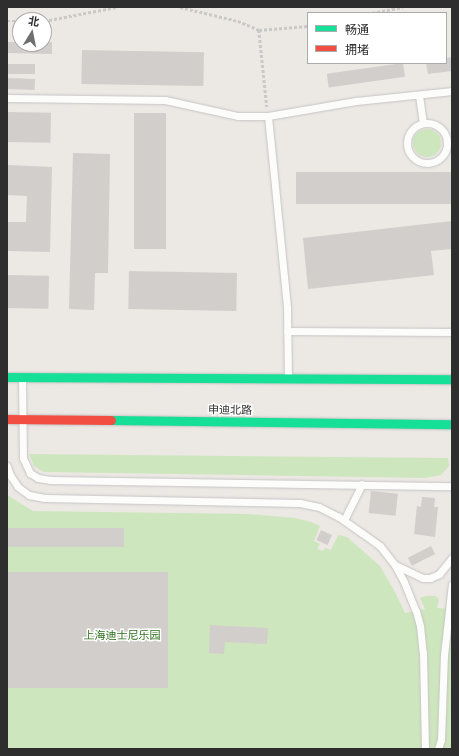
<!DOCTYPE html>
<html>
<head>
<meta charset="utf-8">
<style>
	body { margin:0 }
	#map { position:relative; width:459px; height:756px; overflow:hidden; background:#ece8e4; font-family:Helvetica,"Noto Sans SC",sans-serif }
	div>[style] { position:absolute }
	.green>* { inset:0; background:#cee6be }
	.round { border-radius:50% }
	.building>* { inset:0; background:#d1cecb; transform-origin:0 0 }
	.path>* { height:2.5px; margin-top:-1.25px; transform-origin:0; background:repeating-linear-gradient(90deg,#c9c9c8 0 3px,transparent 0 5px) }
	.roads { filter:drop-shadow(0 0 1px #c5c4c5) drop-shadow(0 0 1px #c5c4c5) }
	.lane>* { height:7px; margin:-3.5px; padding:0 3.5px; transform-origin:3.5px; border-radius:3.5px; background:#fcfcfb }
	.lane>.ring { margin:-3.5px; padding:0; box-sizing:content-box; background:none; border:7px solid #fcfcfb; border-radius:50% }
	.fast>* { height:9px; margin:-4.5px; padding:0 4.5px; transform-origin:4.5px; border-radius:4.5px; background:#16e098 }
	.jam>* { height:9px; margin:-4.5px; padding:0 4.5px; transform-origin:4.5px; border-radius:4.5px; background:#f24e42 }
	span { translate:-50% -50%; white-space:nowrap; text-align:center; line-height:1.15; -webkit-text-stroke:3px #fff; paint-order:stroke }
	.street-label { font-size:11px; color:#2e2e2e }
	.park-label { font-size:11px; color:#2c6e1b }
	.frame { position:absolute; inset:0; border:8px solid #2e2e2e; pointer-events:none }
	.legend { position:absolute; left:307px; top:12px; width:140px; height:52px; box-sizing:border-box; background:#fff; border:1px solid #ababab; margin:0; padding:5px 7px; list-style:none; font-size:12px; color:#2e2e2e }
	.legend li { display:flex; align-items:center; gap:8px; height:20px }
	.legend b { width:20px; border:1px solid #ababab }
	.north { position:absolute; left:12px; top:12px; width:40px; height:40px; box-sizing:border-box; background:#fff; border:1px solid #ababab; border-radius:50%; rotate:10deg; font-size:11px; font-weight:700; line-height:16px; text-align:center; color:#2e2e2e }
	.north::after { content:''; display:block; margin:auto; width:14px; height:18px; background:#706f6e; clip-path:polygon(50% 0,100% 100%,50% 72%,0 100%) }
</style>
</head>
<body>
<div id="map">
	<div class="green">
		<i class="round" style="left:413px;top:129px;width:28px;height:28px"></i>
		<i style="clip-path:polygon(29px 454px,448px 458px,449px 466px,441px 475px,425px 478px,44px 472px,34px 466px)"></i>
		<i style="clip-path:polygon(7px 495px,33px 511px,248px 514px,295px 518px,311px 522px,320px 526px,314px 541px,320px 544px,317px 549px,323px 551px,325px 548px,331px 550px,338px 535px,347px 537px,380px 566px,395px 592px,405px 613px,425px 609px,420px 598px,426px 596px,435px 596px,439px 599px,437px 608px,452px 609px,452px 749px,7px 749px)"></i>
	</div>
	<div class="building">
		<i style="clip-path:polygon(7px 42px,20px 42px,20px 44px,52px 42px,52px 54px,7px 53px)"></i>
		<i style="left:82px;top:50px;width:122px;height:34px;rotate:1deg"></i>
		<i style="clip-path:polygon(452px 57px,452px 71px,428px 74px,426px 63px,446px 63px,446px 58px)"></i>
		<i style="left:403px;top:63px;width:14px;height:77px;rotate:82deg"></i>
		<i style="left:7px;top:64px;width:28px;height:10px"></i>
		<i style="left:7px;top:78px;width:28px;height:11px;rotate:2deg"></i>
		<i style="left:7px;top:112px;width:44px;height:30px;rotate:1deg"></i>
		<i style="left:134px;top:113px;width:32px;height:136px"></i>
		<i style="clip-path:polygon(73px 153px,110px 154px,108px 273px,95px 273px,94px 310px,69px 309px)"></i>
		<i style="clip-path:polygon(7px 165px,52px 167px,50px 252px,7px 251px,7px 222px,26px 222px,27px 196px,7px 195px)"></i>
		<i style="left:452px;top:172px;width:32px;height:156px;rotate:90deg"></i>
		<i style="clip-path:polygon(452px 221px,452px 249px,431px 251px,434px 275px,308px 289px,303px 238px)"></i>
		<i style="left:129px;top:271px;width:108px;height:38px;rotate:1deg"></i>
		<i style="left:7px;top:275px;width:42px;height:33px;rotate:1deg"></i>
		<i style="left:371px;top:491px;width:27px;height:22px;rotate:6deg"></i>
		<i style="clip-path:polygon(422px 497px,435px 498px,434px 507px,438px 507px,435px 537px,414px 534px,417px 506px,421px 507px)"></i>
		<i style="left:7px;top:528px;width:117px;height:19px"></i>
		<i style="left:321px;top:530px;width:12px;height:11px;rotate:24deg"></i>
		<i style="left:431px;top:546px;width:9px;height:26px;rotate:63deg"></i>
		<i style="left:7px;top:572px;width:161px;height:116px"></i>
		<i style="clip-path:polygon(210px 625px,268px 628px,267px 644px,225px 642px,224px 654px,209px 653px)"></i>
	</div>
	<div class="path">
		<i style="left:180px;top:7px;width:60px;rotate:13.6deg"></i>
		<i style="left:238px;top:21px;width:23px;rotate:23deg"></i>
		<i style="left:259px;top:30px;width:49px;rotate:-4.7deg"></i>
		<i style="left:450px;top:7px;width:2px"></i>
		<i style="left:372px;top:13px;width:31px;rotate:-11deg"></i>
		<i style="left:7px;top:21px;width:13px"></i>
		<i style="left:44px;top:21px;width:74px;rotate:-10.9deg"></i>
		<i style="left:259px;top:30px;width:77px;rotate:84.1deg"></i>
	</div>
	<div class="roads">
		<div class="lane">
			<i style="left:419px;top:95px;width:28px;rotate:82deg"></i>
			<i style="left:7px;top:98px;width:158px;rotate:0.7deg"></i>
			<i style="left:165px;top:100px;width:75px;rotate:12.4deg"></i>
			<i style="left:238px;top:116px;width:30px"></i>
			<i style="left:268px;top:116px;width:89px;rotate:-9.7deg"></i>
			<i style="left:356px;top:101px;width:97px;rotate:-5.9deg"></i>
			<i style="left:268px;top:116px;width:193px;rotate:84.3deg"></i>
			<i style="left:287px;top:308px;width:70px;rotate:89.2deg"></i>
			<i class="ring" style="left:407px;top:123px;width:33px;height:33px"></i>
			<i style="left:287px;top:331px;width:165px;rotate:0.3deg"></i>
			<i style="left:22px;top:379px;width:79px;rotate:89.3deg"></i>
			<i style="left:23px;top:458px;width:17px;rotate:65deg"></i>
			<i style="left:30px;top:473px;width:9px;rotate:32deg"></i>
			<i style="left:38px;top:478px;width:12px;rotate:9deg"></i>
			<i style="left:50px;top:480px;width:402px;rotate:0.9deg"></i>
			<i style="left:7px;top:466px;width:9px;rotate:72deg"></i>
			<i style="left:10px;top:475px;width:14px;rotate:56deg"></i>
			<i style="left:18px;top:487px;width:14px;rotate:36deg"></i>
			<i style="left:29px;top:495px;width:16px;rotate:11deg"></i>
			<i style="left:45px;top:498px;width:255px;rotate:1.1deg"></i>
			<i style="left:300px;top:503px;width:19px;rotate:12deg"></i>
			<i style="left:319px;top:507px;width:22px;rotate:27deg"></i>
			<i style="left:339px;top:517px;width:28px;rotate:35deg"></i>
			<i style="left:362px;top:533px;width:22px;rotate:36deg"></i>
			<i style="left:380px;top:546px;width:24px;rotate:52deg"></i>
			<i style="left:395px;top:565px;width:19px;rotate:62deg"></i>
			<i style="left:404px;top:582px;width:31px;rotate:68deg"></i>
			<i style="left:416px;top:611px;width:16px;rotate:75deg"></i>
			<i style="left:420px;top:626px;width:27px;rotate:84deg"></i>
			<i style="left:423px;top:653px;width:96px;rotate:88.8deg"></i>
			<i style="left:344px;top:520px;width:40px;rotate:-63.4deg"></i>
			<i style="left:395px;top:565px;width:31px;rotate:25deg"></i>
			<i style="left:423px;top:578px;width:7px"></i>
			<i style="left:430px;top:578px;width:10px;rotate:-24deg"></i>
			<i style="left:439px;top:574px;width:21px;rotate:-51deg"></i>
			<i style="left:438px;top:749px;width:9px;rotate:-72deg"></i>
			<i style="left:441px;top:740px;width:85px;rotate:-88deg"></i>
			<i style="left:444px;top:655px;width:71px;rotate:-83.6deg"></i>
		</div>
		<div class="fast">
			<i style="left:7px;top:377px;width:445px;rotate:0.3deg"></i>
			<i style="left:111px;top:420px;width:341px;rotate:0.7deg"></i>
		</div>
		<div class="jam">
			<i style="left:7px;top:419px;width:104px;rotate:0.6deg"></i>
		</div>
	</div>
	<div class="street-label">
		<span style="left:230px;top:410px;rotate:1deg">申迪北路</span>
	</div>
	<div class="park-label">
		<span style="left:122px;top:635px">上海迪士尼乐园</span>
	</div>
	<div class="frame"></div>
	<ul class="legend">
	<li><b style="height:5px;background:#16e098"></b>畅通</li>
	<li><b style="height:5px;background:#f24e42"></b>拥堵</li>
	</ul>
	<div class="north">北</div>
</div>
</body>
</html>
